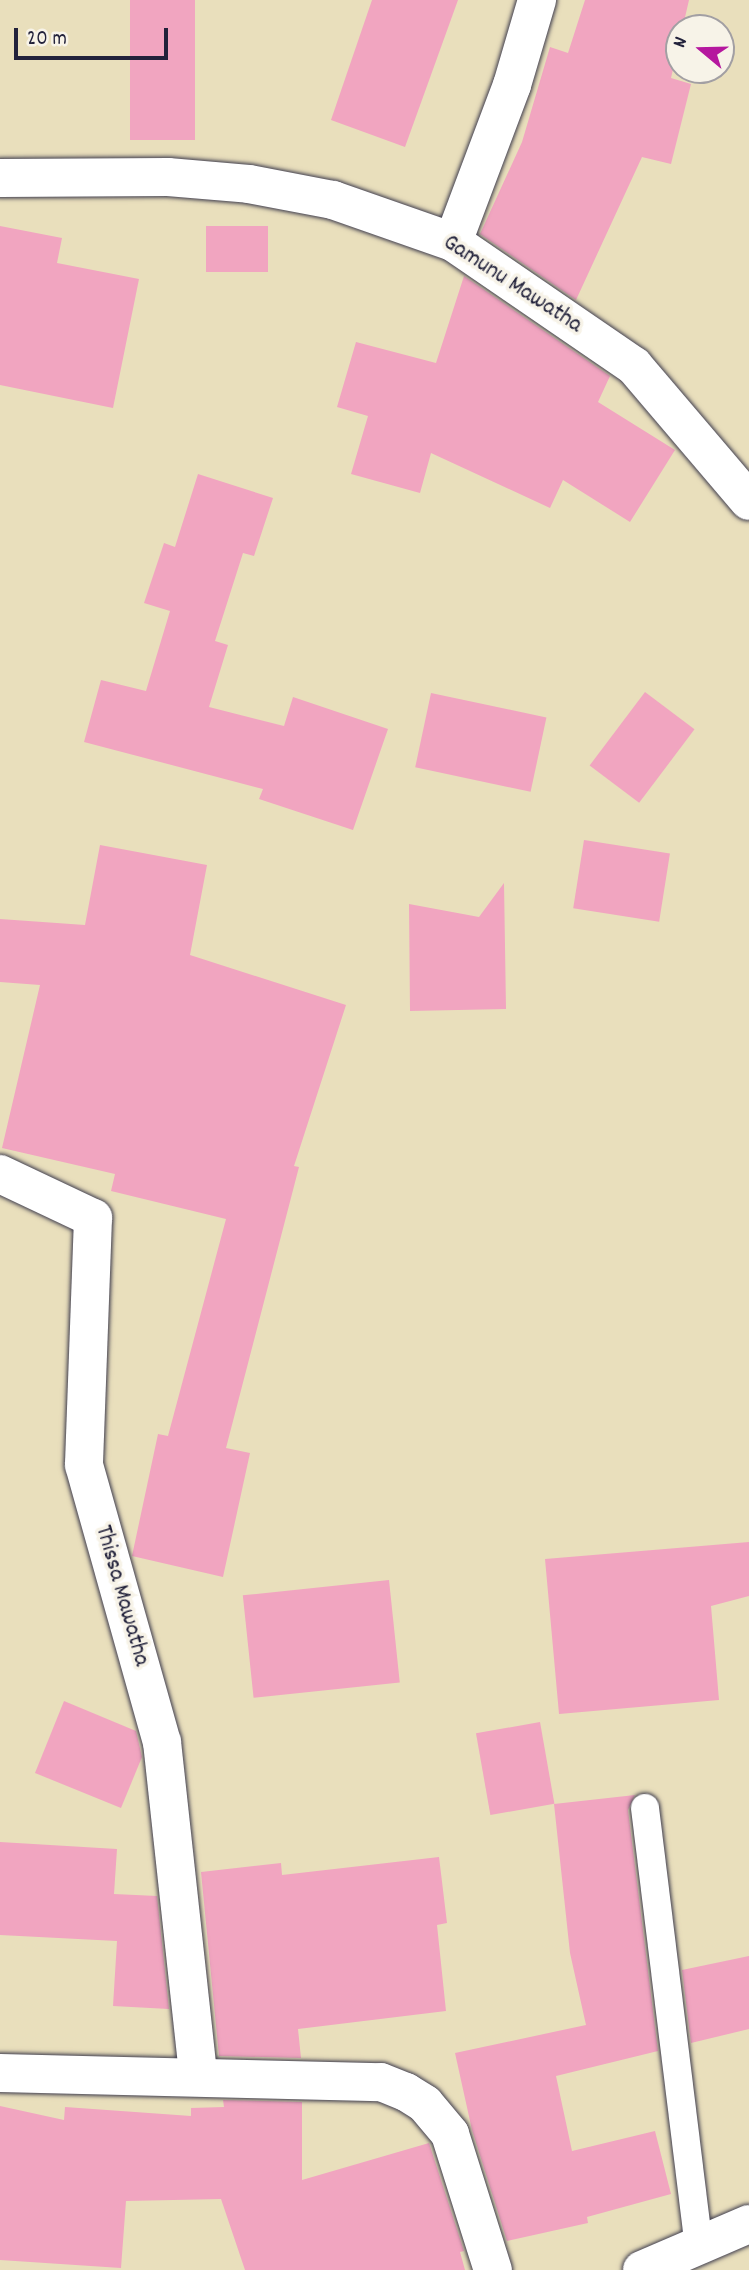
<!DOCTYPE html>
<html>
<head>
<meta charset="utf-8">
<style>
	body { margin:0 }
	#map { position:relative; width:749px; height:2270px; overflow:hidden; background:#e9dfbc; font-family:Dekko,sans-serif }
	div>[style] { position:absolute }
	.building>* { inset:0; background:#f1a5c0; transform-origin:0 0 }
	.roads { filter:drop-shadow(0 0 2px #403e4e) drop-shadow(0 0 2px #403e4e) }
	.service>* { height:28px; margin:-14px; padding:0 14px; transform-origin:14px; border-radius:14px; background:#fff }
	.minor>* { height:38px; margin:-19px; padding:0 19px; transform-origin:19px; border-radius:19px; background:#fff }
	.trunk>* { height:38px; margin:-19px; padding:0 19px; transform-origin:19px; border-radius:19px; background:#fff }
	span { translate:-50% -50%; white-space:nowrap; text-align:center; line-height:1.15; -webkit-text-stroke:7px #f7f3e8; paint-order:stroke }
	.street-label { font-size:24px; color:#22223b }
	.north { position:absolute; left:665px; top:14px; width:70px; height:70px; box-sizing:border-box; background:#f7f3e8; border:2px solid #a29fa3; border-radius:50%; rotate:289deg; font-size:19px; font-weight:700; line-height:28px; text-align:center; color:#22223b }
	.north::after { content:''; display:block; margin:auto; width:24px; height:32px; background:#b5179e; clip-path:polygon(50% 0,100% 100%,50% 72%,0 100%) }
	.scale { position:absolute; left:14px; top:28px; width:154px; height:32px; box-sizing:border-box; border:4px solid #22223b; border-top:0; padding-left:9px; font-size:21px; line-height:24px; white-space:nowrap; color:#22223b; -webkit-text-stroke:5px #f7f3e8; paint-order:stroke }
</style>
</head>
<body>
<div id="map">
	<div class="building">
		<i style="left:130px;top:0;width:65px;height:140px"></i>
		<i style="clip-path:polygon(372px 0,458px 0,405px 147px,331px 120px)"></i>
		<i style="clip-path:polygon(585px 0,689px 0,671px 78px,691px 84px,671px 164px,642px 157px,576px 300px,480px 234px,522px 142px,550px 47px,568px 53px)"></i>
		<i style="clip-path:polygon(0 226px,62px 238px,57px 263px,139px 279px,113px 408px,0 385px)"></i>
		<i style="left:206px;top:226px;width:62px;height:46px"></i>
		<i style="clip-path:polygon(464px 276px,610px 376px,598px 402px,675px 450px,630px 522px,563px 480px,550px 508px,431px 453px,420px 493px,351px 474px,368px 416px,337px 407px,356px 342px,436px 363px)"></i>
		<i style="clip-path:polygon(198px 474px,273px 498px,254px 556px,243px 553px,215px 641px,228px 645px,209px 707px,284px 726px,293px 697px,388px 729px,353px 830px,259px 799px,263px 789px,84px 742px,101px 680px,146px 691px,170px 611px,144px 603px,164px 543px,175px 547px)"></i>
		<i style="left:645px;top:692px;width:62px;height:92px;rotate:37deg"></i>
		<i style="left:431px;top:693px;width:118px;height:76px;rotate:12deg"></i>
		<i style="left:584px;top:840px;width:87px;height:69px;rotate:9deg"></i>
		<i style="clip-path:polygon(100px 845px,207px 865px,190px 955px,346px 1005px,294px 1166px,299px 1167px,226px 1448px,250px 1453px,223px 1577px,132px 1556px,158px 1434px,168px 1436px,226px 1219px,111px 1191px,115px 1174px,2px 1148px,40px 985px,0 982px,0 919px,85px 925px)"></i>
		<i style="clip-path:polygon(504px 883px,506px 1009px,410px 1011px,409px 904px,479px 917px)"></i>
		<i style="clip-path:polygon(749px 1542px,749px 1596px,711px 1606px,719px 1700px,559px 1714px,545px 1559px)"></i>
		<i style="left:389px;top:1580px;width:103px;height:147px;rotate:84deg"></i>
		<i style="clip-path:polygon(64px 1701px,136px 1731px,142px 1757px,121px 1808px,35px 1773px)"></i>
		<i style="left:540px;top:1722px;width:83px;height:65px;rotate:80deg"></i>
		<i style="clip-path:polygon(635px 1795px,628px 1810px,658px 2051px,556px 2076px,572px 2151px,655px 2131px,671px 2194px,587px 2217px,588px 2223px,507px 2241px,472px 2130px,455px 2053px,586px 2025px,570px 1953px,554px 1804px)"></i>
		<i style="clip-path:polygon(0 1842px,117px 1849px,114px 1894px,157px 1896px,169px 2009px,113px 2006px,117px 1941px,0 1935px)"></i>
		<i style="clip-path:polygon(439px 1857px,447px 1923px,437px 1925px,446px 2011px,298px 2029px,301px 2058px,219px 2056px,201px 1872px,281px 1863px,282px 1875px)"></i>
		<i style="clip-path:polygon(749px 1956px,749px 2029px,691px 2043px,682px 1970px)"></i>
		<i style="clip-path:polygon(223px 2100px,302px 2102px,302px 2180px,429px 2143px,464px 2251px,460px 2252px,465px 2270px,245px 2270px,221px 2199px,126px 2201px,121px 2268px,0 2260px,0 2106px,64px 2120px,65px 2107px,191px 2116px,191px 2108px,224px 2107px)"></i>
	</div>
	<div class="roads">
		<div class="service">
			<i style="left:645px;top:1808px;width:442px;rotate:83deg"></i>
		</div>
		<div class="minor">
			<i style="left:0;top:178px;width:168px;rotate:-0.3deg"></i>
			<i style="left:168px;top:177px;width:81px;rotate:4.9deg"></i>
			<i style="left:249px;top:184px;width:86px;rotate:10.8deg"></i>
			<i style="left:333px;top:200px;width:127px;rotate:19.3deg"></i>
			<i style="left:453px;top:242px;width:219px;rotate:34.4deg"></i>
			<i style="left:634px;top:366px;width:177px;rotate:49.6deg"></i>
			<i style="left:453px;top:242px;width:168px;rotate:-69.4deg"></i>
			<i style="left:512px;top:85px;width:89px;rotate:-73.6deg"></i>
			<i style="left:0;top:1174px;width:103px;rotate:25.3deg"></i>
			<i style="left:93px;top:1218px;width:247px;rotate:92.1deg"></i>
			<i style="left:84px;top:1465px;width:288px;rotate:74.3deg"></i>
			<i style="left:162px;top:1742px;width:336px;rotate:83.8deg"></i>
			<i style="left:0;top:2073px;width:381px;rotate:1.4deg"></i>
			<i style="left:381px;top:2082px;width:27px;rotate:22deg"></i>
			<i style="left:406px;top:2092px;width:22px;rotate:32deg"></i>
			<i style="left:425px;top:2104px;width:39px;rotate:50deg"></i>
			<i style="left:450px;top:2134px;width:143px;rotate:72.5deg"></i>
		</div>
		<div class="trunk">
			<i style="left:642px;top:2270px;width:116px;rotate:-23.3deg"></i>
		</div>
	</div>
	<div class="street-label">
		<span style="left:512px;top:285px;rotate:33deg">Gamunu Mawatha</span>
		<span style="left:121px;top:1596px;rotate:74deg">Thissa Mawatha</span>
	</div>
	<div class="north">N</div>
	<div class="scale">20 m</div>
</div>
</body>
</html>
